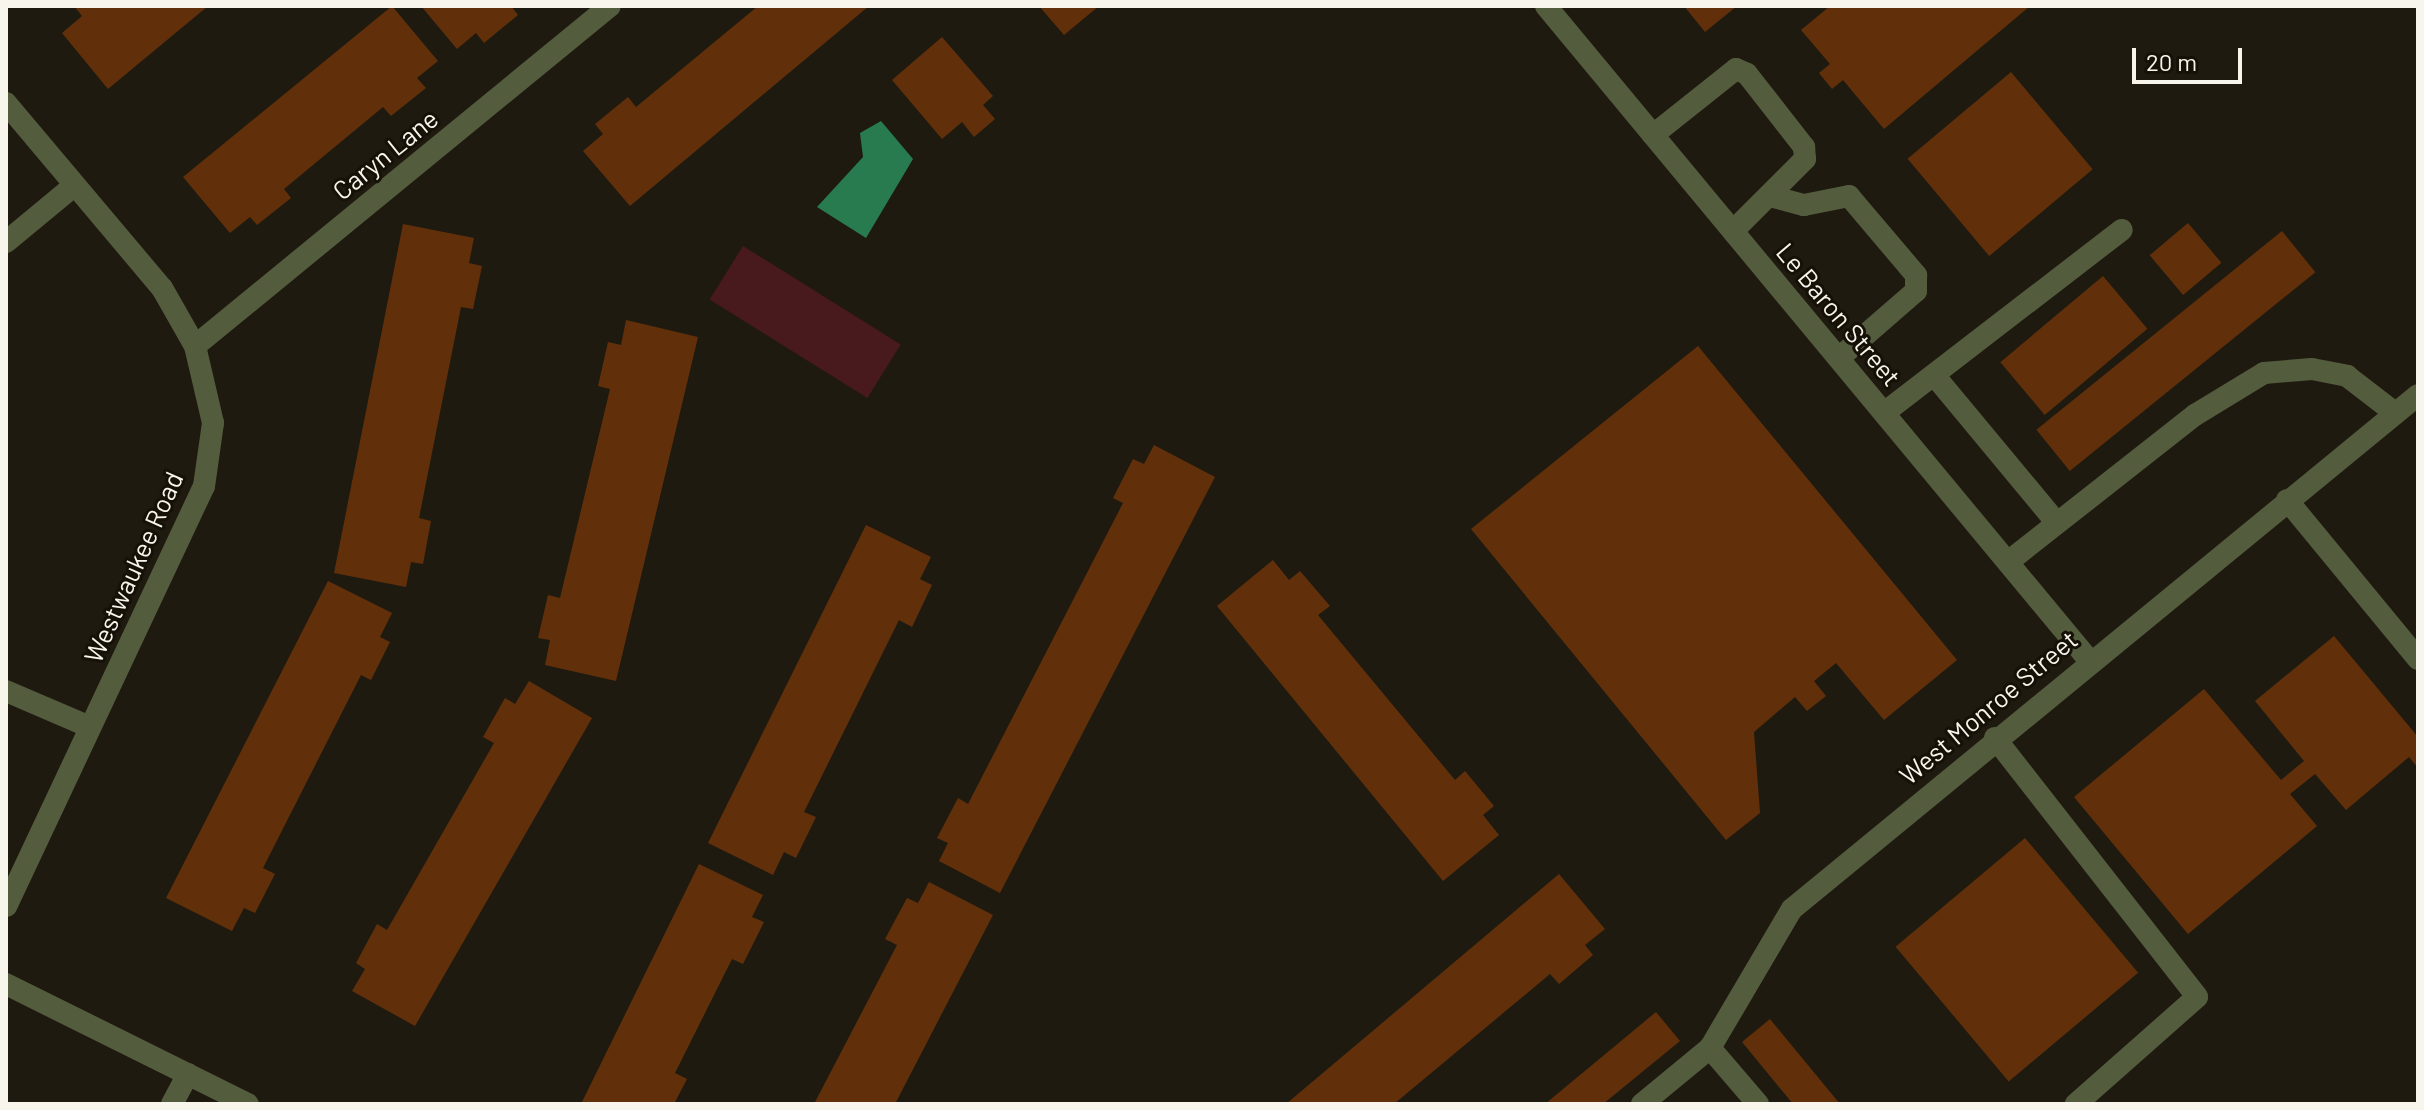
<!DOCTYPE html>
<html>
<head>
<meta charset="utf-8">
<style>
	body { margin:0 }
	#map { position:relative; width:2424px; height:1110px; overflow:hidden; background:#1f1a0f; font-family:Barlow,sans-serif }
	div>[style] { position:absolute }
	.green>* { inset:0; background:#48191d; transform-origin:0 0 }
	.water>* { inset:0; background:#287b4e }
	.building>* { inset:0; background:#61300b; transform-origin:0 0 }
	.service>* { height:22px; margin:-11px; padding:0 11px; transform-origin:11px; border-radius:11px; background:#545c3e }
	.minor>* { height:22px; margin:-11px; padding:0 11px; transform-origin:11px; border-radius:11px; background:#545c3e }
	span { translate:-50% -50%; white-space:nowrap; text-align:center; line-height:1.15; -webkit-text-stroke:6px #161107; paint-order:stroke }
	.street-label { font-size:26px; color:#f8f5ed }
	.frame { position:absolute; inset:0; border:8px solid #f8f5ed; pointer-events:none }
	.scale { position:absolute; left:2132px; top:48px; width:110px; height:36px; box-sizing:border-box; border:4px solid #f8f5ed; border-top:0; padding-left:10px; font-size:24px; line-height:28px; white-space:nowrap; color:#f8f5ed; -webkit-text-stroke:6px #161107; paint-order:stroke }
</style>
</head>
<body>
<div id="map">
	<div class="green">
		<i style="left:743px;top:246px;width:186px;height:63px;rotate:32deg"></i>
	</div>
	<div class="water">
		<i style="clip-path:polygon(881px 121px,913px 159px,866px 238px,817px 207px,863px 157px,860px 133px)"></i>
	</div>
	<div class="building">
		<i style="clip-path:polygon(74px 6px,208px 6px,108px 89px,62px 33px,82px 16px)"></i>
		<i style="clip-path:polygon(392px 6px,438px 61px,417px 78px,426px 88px,391px 116px,383px 107px,284px 189px,291px 198px,257px 225px,250px 217px,230px 233px,183px 177px)"></i>
		<i style="clip-path:polygon(421px 6px,511px 6px,518px 15px,484px 43px,476px 33px,457px 49px)"></i>
		<i style="clip-path:polygon(758px 6px,869px 6px,630px 206px,583px 151px,603px 134px,595px 124px,628px 97px,636px 107px)"></i>
		<i style="clip-path:polygon(1039px 6px,1099px 6px,1064px 35px)"></i>
		<i style="clip-path:polygon(1684px 6px,1737px 6px,1705px 32px)"></i>
		<i style="clip-path:polygon(1830px 6px,2030px 6px,1884px 129px,1843px 80px,1832px 89px,1819px 73px,1830px 64px,1801px 30px)"></i>
		<i style="clip-path:polygon(942px 37px,993px 96px,983px 105px,995px 119px,974px 137px,962px 122px,942px 139px,892px 80px)"></i>
		<i style="left:2011px;top:72px;width:127px;height:135px;rotate:50deg"></i>
		<i style="left:2188px;top:223px;width:52px;height:50px;rotate:50deg"></i>
		<i style="clip-path:polygon(403px 224px,474px 238px,469px 263px,482px 266px,473px 309px,461px 307px,419px 518px,431px 521px,423px 564px,411px 562px,406px 587px,334px 573px)"></i>
		<i style="left:2282px;top:231px;width:53px;height:316px;rotate:51deg"></i>
		<i style="left:2103px;top:276px;width:69px;height:134px;rotate:50deg"></i>
		<i style="clip-path:polygon(626px 320px,698px 337px,616px 681px,545px 665px,550px 640px,538px 638px,548px 595px,560px 598px,610px 389px,598px 386px,608px 342px,621px 345px)"></i>
		<i style="clip-path:polygon(1698px 346px,1957px 660px,1884px 720px,1836px 663px,1814px 681px,1826px 696px,1807px 711px,1795px 697px,1754px 732px,1760px 813px,1726px 840px,1471px 529px)"></i>
		<i style="clip-path:polygon(1154px 445px,1215px 477px,1000px 893px,939px 861px,948px 843px,937px 838px,958px 798px,968px 804px,1123px 503px,1113px 498px,1133px 459px,1144px 464px)"></i>
		<i style="clip-path:polygon(866px 525px,931px 557px,920px 579px,932px 585px,912px 627px,899px 620px,804px 812px,816px 817px,796px 858px,784px 852px,773px 875px,708px 843px)"></i>
		<i style="clip-path:polygon(1273px 560px,1289px 580px,1300px 571px,1330px 606px,1318px 615px,1455px 780px,1465px 771px,1494px 806px,1483px 815px,1499px 835px,1443px 881px,1217px 606px)"></i>
		<i style="clip-path:polygon(328px 581px,392px 613px,380px 637px,390px 642px,371px 680px,361px 675px,263px 868px,275px 874px,255px 913px,244px 908px,232px 931px,166px 898px)"></i>
		<i style="clip-path:polygon(2334px 636px,2418px 737px,2418px 768px,2409px 757px,2346px 810px,2315px 774px,2290px 794px,2317px 826px,2188px 934px,2074px 797px,2204px 689px,2281px 780px,2304px 761px,2255px 701px)"></i>
		<i style="clip-path:polygon(529px 681px,592px 718px,415px 1026px,352px 991px,365px 969px,356px 963px,377px 924px,387px 930px,494px 743px,483px 737px,505px 698px,515px 704px)"></i>
		<i style="left:2025px;top:838px;width:176px;height:169px;rotate:50deg"></i>
		<i style="clip-path:polygon(699px 864px,763px 895px,752px 917px,764px 922px,743px 964px,732px 959px,675px 1073px,687px 1079px,674px 1104px,581px 1104px)"></i>
		<i style="clip-path:polygon(1559px 874px,1605px 929px,1585px 945px,1593px 955px,1559px 984px,1550px 974px,1394px 1104px,1286px 1104px)"></i>
		<i style="clip-path:polygon(929px 882px,993px 915px,895px 1104px,814px 1104px,897px 945px,885px 939px,907px 898px,918px 903px)"></i>
		<i style="clip-path:polygon(1656px 1012px,1680px 1041px,1603px 1104px,1545px 1104px)"></i>
		<i style="clip-path:polygon(1770px 1019px,1840px 1104px,1793px 1104px,1742px 1042px)"></i>
	</div>
	<div class="service">
		<i style="left:6px;top:103px;width:242px;rotate:49.9deg"></i>
		<i style="left:162px;top:288px;width:67px;rotate:60.4deg"></i>
		<i style="left:195px;top:346px;width:79px;rotate:76.8deg"></i>
		<i style="left:213px;top:423px;width:64px;rotate:98.1deg"></i>
		<i style="left:204px;top:486px;width:464px;rotate:115.2deg"></i>
		<i style="left:1653px;top:135px;width:106px;rotate:-38.5deg"></i>
		<i style="left:1736px;top:69px;width:12px;rotate:24deg"></i>
		<i style="left:1747px;top:74px;width:93px;rotate:52deg"></i>
		<i style="left:1804px;top:147px;width:12px;rotate:85deg"></i>
		<i style="left:1805px;top:159px;width:102px;rotate:135deg"></i>
		<i style="left:1774px;top:197px;width:31px;rotate:15deg"></i>
		<i style="left:1804px;top:205px;width:46px;rotate:-11.3deg"></i>
		<i style="left:1849px;top:196px;width:104px;rotate:49.7deg"></i>
		<i style="left:1916px;top:275px;width:16px;rotate:90deg"></i>
		<i style="left:1916px;top:291px;width:102px;rotate:139deg"></i>
		<i style="left:6px;top:242px;width:89px;rotate:-39.6deg"></i>
		<i style="left:1934px;top:375px;width:192px;rotate:50.3deg"></i>
		<i style="left:1884px;top:413px;width:300px;rotate:-37.6deg"></i>
		<i style="left:2287px;top:500px;width:206px;rotate:50.5deg"></i>
		<i style="left:2008px;top:562px;width:238px;rotate:-38.2deg"></i>
		<i style="left:2195px;top:415px;width:81px;rotate:-31.3deg"></i>
		<i style="left:2264px;top:373px;width:48px;rotate:-4.8deg"></i>
		<i style="left:2312px;top:369px;width:36px;rotate:11deg"></i>
		<i style="left:2347px;top:376px;width:61px;rotate:37.6deg"></i>
		<i style="left:6px;top:691px;width:91px;rotate:23.2deg"></i>
		<i style="left:1995px;top:738px;width:328px;rotate:52deg"></i>
		<i style="left:2197px;top:997px;width:162px;rotate:138.5deg"></i>
		<i style="left:6px;top:984px;width:270px;rotate:26.4deg"></i>
		<i style="left:1710px;top:1048px;width:74px;rotate:49.4deg"></i>
		<i style="left:172px;top:1104px;width:34px;rotate:-62deg"></i>
	</div>
	<div class="minor">
		<i style="left:1546px;top:6px;width:849px;rotate:50.31deg"></i>
		<i style="left:195px;top:346px;width:536px;rotate:-39.33deg"></i>
		<i style="left:1642px;top:1104px;width:88px;rotate:-39.5deg"></i>
		<i style="left:1710px;top:1048px;width:161px;rotate:-59.5deg"></i>
		<i style="left:1792px;top:909px;width:810px;rotate:-39.39deg"></i>
	</div>
	<div class="street-label">
		<span style="left:385px;top:154px;rotate:-39deg">Caryn Lane</span>
		<span style="left:1839px;top:314px;rotate:50deg">Le Baron Street</span>
		<span style="left:133px;top:567px;rotate:-66deg">Westwaukee Road</span>
		<span style="left:1988px;top:707px;rotate:-40deg">West Monroe Street</span>
	</div>
	<div class="frame"></div>
	<div class="scale">20 m</div>
</div>
</body>
</html>
